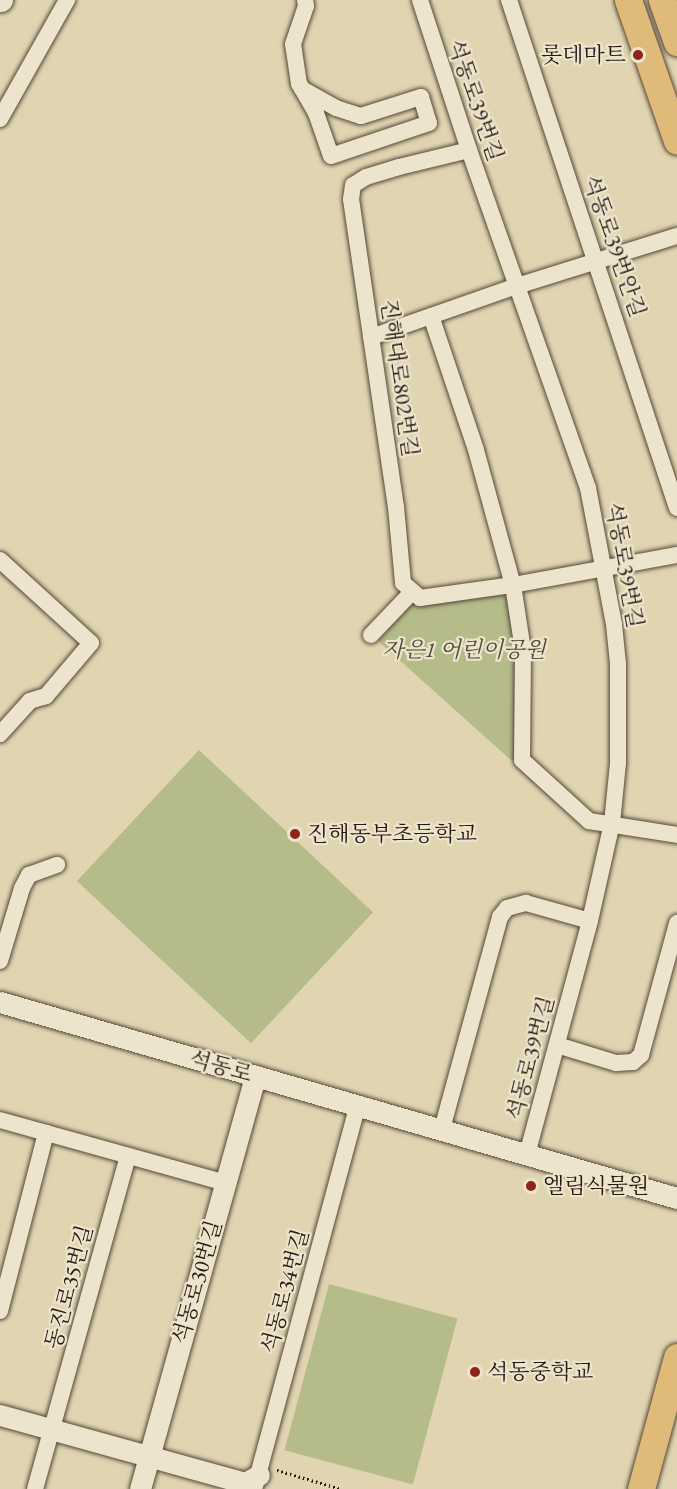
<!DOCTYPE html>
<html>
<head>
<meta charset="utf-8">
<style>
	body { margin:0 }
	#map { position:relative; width:677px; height:1489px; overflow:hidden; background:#e1d5b1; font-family:"EB Garamond","Noto Serif KR",serif }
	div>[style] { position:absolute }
	.green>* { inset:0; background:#b6bc89; transform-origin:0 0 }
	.path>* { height:3px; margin-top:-1.5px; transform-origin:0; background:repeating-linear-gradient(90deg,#271812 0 1.5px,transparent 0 4.5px) }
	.roads { filter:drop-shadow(0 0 2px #56473a) drop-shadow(0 0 2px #56473a) }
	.minor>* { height:16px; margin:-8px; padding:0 8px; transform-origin:8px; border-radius:8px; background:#ece4cc }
	.tertiary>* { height:21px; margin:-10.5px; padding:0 10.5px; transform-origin:10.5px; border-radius:10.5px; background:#ece4cc }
	.secondary>* { height:24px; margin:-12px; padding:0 12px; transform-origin:12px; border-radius:12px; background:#ece4cc }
	.primary>* { height:27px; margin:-13.5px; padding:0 13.5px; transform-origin:13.5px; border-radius:13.5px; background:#e0ba78 }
	.dots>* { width:16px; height:16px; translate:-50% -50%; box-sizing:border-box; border:3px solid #ece4cc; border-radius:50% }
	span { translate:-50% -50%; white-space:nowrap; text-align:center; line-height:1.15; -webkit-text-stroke:4.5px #ece4cc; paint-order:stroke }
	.poi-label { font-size:22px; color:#271812 }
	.right { translate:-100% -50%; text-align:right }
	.left { translate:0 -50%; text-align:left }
	.street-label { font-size:22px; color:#271812 }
	.park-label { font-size:22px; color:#524936; font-style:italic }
</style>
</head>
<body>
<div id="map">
	<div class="green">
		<i style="clip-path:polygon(509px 593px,516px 650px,517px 757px,512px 761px,378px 641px,411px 605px)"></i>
		<i style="left:199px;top:750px;width:238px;height:179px;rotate:43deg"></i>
		<i style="left:329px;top:1284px;width:133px;height:172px;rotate:15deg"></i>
	</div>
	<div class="path">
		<i style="left:277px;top:1470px;width:67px;rotate:16.5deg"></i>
	</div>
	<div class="roads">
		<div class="minor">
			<i style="left:420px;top:0;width:158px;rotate:71.9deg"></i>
			<i style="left:469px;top:150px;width:358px;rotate:70.6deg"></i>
			<i style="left:588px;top:488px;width:138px;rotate:79.2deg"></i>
			<i style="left:614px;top:624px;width:40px;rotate:84.3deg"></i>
			<i style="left:618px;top:664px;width:99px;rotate:90deg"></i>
			<i style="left:618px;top:763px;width:60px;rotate:95.7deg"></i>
			<i style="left:612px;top:823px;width:100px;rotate:102.7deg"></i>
			<i style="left:590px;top:921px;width:241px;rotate:105.1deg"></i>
			<i style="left:509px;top:0;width:535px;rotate:71.7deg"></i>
			<i style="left:302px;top:89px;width:39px;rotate:29deg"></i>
			<i style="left:336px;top:108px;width:26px;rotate:18deg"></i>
			<i style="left:361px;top:116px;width:63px;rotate:-17.6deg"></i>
			<i style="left:421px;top:97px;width:27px;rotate:73deg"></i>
			<i style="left:429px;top:123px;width:103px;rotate:161.4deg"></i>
			<i style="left:331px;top:156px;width:46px;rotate:-109.2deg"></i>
			<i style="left:316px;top:113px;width:34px;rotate:-120deg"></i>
			<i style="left:299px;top:84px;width:40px;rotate:-98.5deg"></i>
			<i style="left:293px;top:44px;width:40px;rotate:-71.1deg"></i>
			<i style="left:306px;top:6px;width:6px;rotate:-99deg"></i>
			<i style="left:0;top:119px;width:137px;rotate:-60.6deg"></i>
			<i style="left:469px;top:150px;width:72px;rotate:166.3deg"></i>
			<i style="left:399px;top:167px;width:34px;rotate:163deg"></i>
			<i style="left:366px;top:177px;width:15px;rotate:148deg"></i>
			<i style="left:353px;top:185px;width:14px;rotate:98deg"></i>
			<i style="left:351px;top:199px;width:311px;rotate:81.7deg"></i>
			<i style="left:396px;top:507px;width:76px;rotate:84.7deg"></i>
			<i style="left:403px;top:583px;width:23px;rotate:41deg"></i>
			<i style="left:420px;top:598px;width:94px;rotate:-8deg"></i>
			<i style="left:513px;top:585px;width:167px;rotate:-10.4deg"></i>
			<i style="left:431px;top:316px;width:141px;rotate:71.4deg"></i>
			<i style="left:476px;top:450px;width:140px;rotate:74.7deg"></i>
			<i style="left:513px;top:585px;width:66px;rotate:81.3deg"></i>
			<i style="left:523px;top:650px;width:110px;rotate:90.5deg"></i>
			<i style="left:522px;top:760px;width:91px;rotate:42.3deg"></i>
			<i style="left:589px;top:821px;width:89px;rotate:9deg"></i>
			<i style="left:371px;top:337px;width:155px;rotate:-19.3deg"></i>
			<i style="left:517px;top:286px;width:168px;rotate:-17.4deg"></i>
			<i style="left:0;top:560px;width:123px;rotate:42.4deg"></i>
			<i style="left:91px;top:643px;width:70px;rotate:130.3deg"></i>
			<i style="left:46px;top:696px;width:17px;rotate:163deg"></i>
			<i style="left:30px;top:701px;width:45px;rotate:132.3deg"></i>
			<i style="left:371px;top:635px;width:59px;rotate:-46.4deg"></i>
			<i style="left:0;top:961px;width:76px;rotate:-73.2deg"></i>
			<i style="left:22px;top:888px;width:15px;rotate:-62deg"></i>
			<i style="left:29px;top:875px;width:30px;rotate:-20deg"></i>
			<i style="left:557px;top:1045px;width:62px;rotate:17deg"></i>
			<i style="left:616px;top:1063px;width:17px;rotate:-3deg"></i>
			<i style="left:633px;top:1062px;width:11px;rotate:-41deg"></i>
			<i style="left:641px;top:1055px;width:137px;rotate:-74.7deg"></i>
			<i style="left:0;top:1120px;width:234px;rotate:15.6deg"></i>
			<i style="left:442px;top:1129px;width:220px;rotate:-74.7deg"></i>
			<i style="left:500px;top:917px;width:11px;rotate:-52deg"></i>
			<i style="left:507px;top:908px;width:20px;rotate:-15deg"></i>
			<i style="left:526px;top:903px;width:66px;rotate:15.7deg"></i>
			<i style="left:0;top:1311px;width:184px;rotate:-75.5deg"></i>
			<i style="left:255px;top:1486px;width:395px;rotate:-74.9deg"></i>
			<i style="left:35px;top:1489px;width:346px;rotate:-74.4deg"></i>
		</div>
		<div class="tertiary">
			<i style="left:0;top:1002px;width:705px;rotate:16.15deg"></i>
			<i style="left:0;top:1415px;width:254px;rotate:15.5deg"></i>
			<i style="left:245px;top:1483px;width:16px;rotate:-30deg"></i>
			<i style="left:140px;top:1489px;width:429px;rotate:-74.4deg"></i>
		</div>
		<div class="secondary">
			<i style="left:0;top:0;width:1px"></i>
		</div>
		<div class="primary">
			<i style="left:628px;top:0;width:149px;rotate:70.8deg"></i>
			<i style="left:662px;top:0;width:45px;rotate:70.3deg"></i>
			<i style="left:641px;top:1489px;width:137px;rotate:-74.7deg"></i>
		</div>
	</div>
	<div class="dots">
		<i style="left:638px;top:55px;background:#8f2418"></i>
		<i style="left:295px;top:834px;background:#8f2418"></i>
		<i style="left:531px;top:1186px;background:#8f2418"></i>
		<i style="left:475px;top:1372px;background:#8f2418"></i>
	</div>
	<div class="poi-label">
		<span class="right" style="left:626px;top:55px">롯데마트</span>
		<span class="left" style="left:307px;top:834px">진해동부초등학교</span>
		<span class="left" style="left:543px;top:1186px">엘림식물원</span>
		<span class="left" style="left:487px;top:1372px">석동중학교</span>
	</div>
	<div class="street-label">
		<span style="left:476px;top:100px;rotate:71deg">석동로39번길</span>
		<span style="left:615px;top:246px;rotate:71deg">석동로39번안길</span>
		<span style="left:400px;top:378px;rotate:82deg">진해대로802번길</span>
		<span style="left:625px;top:565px;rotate:80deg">석동로39번길</span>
		<span style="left:530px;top:1058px;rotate:-75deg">석동로39번길</span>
		<span style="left:221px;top:1066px;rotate:16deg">석동로</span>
		<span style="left:197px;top:1282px;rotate:-74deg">석동로30번길</span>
		<span style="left:69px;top:1287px;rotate:-75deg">동진로35번길</span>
		<span style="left:285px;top:1291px;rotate:-75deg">석동로34번길</span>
	</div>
	<div class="park-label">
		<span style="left:464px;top:650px">자은1 어린이공원</span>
	</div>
</div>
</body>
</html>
